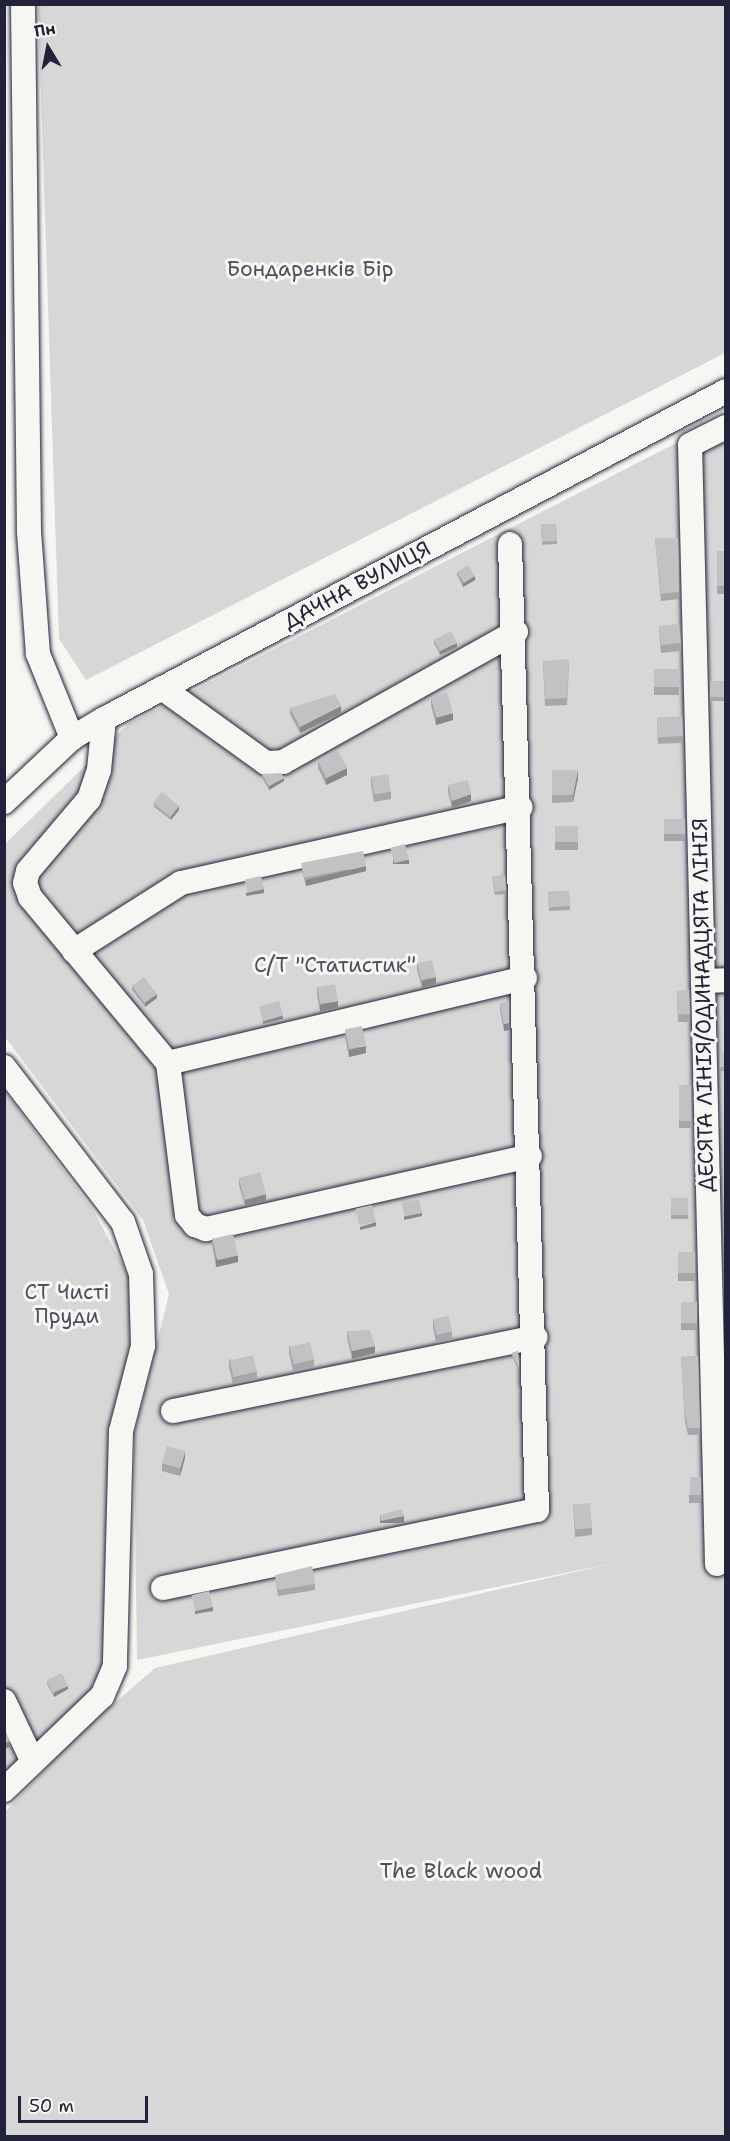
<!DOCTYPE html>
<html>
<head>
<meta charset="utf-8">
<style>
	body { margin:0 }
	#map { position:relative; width:730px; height:2141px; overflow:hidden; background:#f6f6f2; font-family:"Shantell Sans",sans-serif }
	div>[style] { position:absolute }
	.green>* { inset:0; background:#d7d7d7 }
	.roads { filter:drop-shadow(0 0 2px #22223b) drop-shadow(0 0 2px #22223b) }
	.minor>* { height:24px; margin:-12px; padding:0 12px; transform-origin:12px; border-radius:12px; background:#f6f6f2 }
	.wall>* { inset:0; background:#a7a7a9; transform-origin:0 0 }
	.shaded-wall>* { inset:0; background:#888889; transform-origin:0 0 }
	.building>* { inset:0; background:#c2c2c4; transform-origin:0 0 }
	span { translate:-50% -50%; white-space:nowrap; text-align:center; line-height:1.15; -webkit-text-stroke:6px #f6f6f2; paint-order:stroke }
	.park-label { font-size:21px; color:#4f4f62 }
	.street-label { font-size:21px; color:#22223b }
	.frame { position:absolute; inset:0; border:6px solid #22223b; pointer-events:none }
	.north { position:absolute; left:18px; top:18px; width:60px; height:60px; -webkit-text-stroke:4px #f6f6f2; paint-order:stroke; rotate:350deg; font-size:16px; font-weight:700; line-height:24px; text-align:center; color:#22223b }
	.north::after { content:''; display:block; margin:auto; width:21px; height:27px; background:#22223b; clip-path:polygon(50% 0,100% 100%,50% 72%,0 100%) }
	.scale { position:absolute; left:18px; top:2096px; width:130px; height:27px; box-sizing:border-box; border:3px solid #22223b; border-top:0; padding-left:8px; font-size:18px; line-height:21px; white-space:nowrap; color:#22223b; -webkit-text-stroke:4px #f6f6f2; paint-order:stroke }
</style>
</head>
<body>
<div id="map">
	<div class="green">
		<i style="clip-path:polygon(38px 5px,725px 5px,725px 353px,86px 680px,59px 639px)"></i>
		<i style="clip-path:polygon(725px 418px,725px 2136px,5px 2136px,4px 1813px,78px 1735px,155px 1668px,614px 1563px,137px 1660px,134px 1436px,169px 1294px,143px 1220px,5px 1037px,5px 844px,128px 724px)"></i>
		<i style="clip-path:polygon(4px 1090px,93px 1210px,129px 1276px,130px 1346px,109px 1436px,103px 1665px,87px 1696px,4px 1782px)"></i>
	</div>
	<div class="roads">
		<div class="minor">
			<i style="left:23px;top:4px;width:528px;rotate:89.35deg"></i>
			<i style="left:29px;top:532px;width:122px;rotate:85.8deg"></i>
			<i style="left:38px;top:654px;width:91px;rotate:68deg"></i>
			<i style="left:162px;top:688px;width:128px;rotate:35.8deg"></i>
			<i style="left:266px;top:763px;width:17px;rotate:-3deg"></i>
			<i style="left:283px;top:762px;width:267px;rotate:-29.2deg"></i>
			<i style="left:104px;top:719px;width:51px;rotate:95.6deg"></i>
			<i style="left:99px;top:770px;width:31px;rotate:109deg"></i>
			<i style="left:89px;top:799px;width:94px;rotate:130.3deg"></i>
			<i style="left:28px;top:871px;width:12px;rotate:104deg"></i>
			<i style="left:25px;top:883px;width:15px;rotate:70deg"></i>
			<i style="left:30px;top:897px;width:216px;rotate:50.3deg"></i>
			<i style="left:168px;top:1063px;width:153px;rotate:82.9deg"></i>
			<i style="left:187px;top:1215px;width:13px;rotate:51deg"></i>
			<i style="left:195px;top:1225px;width:12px;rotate:20deg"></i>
			<i style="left:206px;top:1229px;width:332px;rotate:-12.7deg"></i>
			<i style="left:4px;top:802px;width:93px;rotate:-43.3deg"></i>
			<i style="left:72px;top:738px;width:37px;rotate:-31deg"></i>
			<i style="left:104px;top:719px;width:703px;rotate:-27.8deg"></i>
			<i style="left:74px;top:951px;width:127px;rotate:-32.4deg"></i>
			<i style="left:181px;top:883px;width:348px;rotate:-12.6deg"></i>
			<i style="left:703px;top:981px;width:23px;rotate:-2deg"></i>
			<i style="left:168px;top:1063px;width:367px;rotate:-13.4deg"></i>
			<i style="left:4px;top:1067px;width:195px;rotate:52.5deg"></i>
			<i style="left:123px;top:1222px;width:55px;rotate:70.9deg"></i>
			<i style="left:141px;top:1274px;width:72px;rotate:88.4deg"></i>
			<i style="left:143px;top:1346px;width:88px;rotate:104.5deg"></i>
			<i style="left:121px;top:1431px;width:235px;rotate:91.5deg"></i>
			<i style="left:115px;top:1666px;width:33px;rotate:113deg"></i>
			<i style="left:102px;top:1696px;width:136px;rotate:136.2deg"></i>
			<i style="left:173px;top:1411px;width:370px;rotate:-11.5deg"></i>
			<i style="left:717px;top:1564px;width:1119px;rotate:-91.38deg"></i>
			<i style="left:690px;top:445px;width:40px;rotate:-26.6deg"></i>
			<i style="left:163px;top:1588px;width:382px;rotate:-11.8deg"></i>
			<i style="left:537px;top:1510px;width:966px;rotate:-91.6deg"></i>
			<i style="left:4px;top:1701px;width:65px;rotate:64.6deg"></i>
		</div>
	</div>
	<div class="wall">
		<i style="left:556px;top:524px;width:20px;height:15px;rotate:87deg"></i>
		<i style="clip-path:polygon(655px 538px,678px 538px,679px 599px,661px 601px)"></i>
		<i style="left:717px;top:551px;width:9px;height:43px"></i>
		<i style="clip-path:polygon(457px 572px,475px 580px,463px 587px,457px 575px)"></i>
		<i style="clip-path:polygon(659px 626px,681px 643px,681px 651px,661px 653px)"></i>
		<i style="clip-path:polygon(434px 639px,457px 647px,440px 655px,434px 643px)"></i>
		<i style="clip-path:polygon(543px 661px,569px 666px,567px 705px,545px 706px)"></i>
		<i style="left:654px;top:669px;width:25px;height:26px"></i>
		<i style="left:710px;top:681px;width:16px;height:20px"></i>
		<i style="clip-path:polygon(431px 697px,453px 720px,436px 725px,431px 705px)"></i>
		<i style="clip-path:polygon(290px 708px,341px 713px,300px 733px,290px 714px)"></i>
		<i style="left:682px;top:717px;width:26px;height:25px;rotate:88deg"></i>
		<i style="clip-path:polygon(318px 761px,347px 775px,326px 785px,318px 768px)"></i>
		<i style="clip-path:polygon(552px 770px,578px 778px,573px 802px,552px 803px)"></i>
		<i style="clip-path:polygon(262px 774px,284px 781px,269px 790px,262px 778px)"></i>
		<i style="clip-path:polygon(371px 777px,391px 792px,391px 799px,374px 802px,371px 785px)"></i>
		<i style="clip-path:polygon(448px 785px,471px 801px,452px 808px,448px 792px)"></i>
		<i style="clip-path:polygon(154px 803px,179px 810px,171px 820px,154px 807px)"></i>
		<i style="left:685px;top:819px;width:22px;height:21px;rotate:90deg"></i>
		<i style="left:578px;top:826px;width:24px;height:23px;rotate:90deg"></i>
		<i style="clip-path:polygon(302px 865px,366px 871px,306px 886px,302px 871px)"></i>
		<i style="clip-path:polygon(505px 875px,506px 894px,495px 895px,492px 877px)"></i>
		<i style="left:569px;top:891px;width:19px;height:21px;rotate:87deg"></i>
		<i style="clip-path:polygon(417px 963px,436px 984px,422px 988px,417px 970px)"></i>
		<i style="clip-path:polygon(132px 986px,157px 998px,145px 1007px,132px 990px)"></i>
		<i style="clip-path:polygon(317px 987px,338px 1008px,320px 1012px,317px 995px)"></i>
		<i style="clip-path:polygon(689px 990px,690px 1022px,678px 1022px,677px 998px)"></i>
		<i style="clip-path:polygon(500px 1003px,509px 1030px,504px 1031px,500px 1010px)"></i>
		<i style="clip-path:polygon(345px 1030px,366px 1053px,349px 1057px,345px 1038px)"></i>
		<i style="left:720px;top:1052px;width:6px;height:19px"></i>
		<i style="left:679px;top:1085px;width:12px;height:43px"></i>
		<i style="clip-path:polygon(239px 1178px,266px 1201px,245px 1206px,239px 1185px)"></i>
		<i style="left:671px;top:1198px;width:17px;height:21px"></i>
		<i style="clip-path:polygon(212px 1238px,238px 1262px,216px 1267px,212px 1245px)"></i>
		<i style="left:678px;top:1252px;width:17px;height:29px"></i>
		<i style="left:681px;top:1302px;width:16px;height:28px"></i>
		<i style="clip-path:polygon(433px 1320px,452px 1332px,452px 1340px,436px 1343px,433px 1327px)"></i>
		<i style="clip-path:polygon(347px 1331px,375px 1353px,352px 1359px,347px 1338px)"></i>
		<i style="clip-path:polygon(289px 1346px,314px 1360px,314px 1367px,293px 1371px,289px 1353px)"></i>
		<i style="clip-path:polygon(518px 1351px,519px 1371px,512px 1356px,512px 1353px)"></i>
		<i style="clip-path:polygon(698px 1356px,700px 1435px,688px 1435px,685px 1422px,681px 1357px)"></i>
		<i style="clip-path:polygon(229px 1359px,257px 1372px,257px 1379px,233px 1384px,229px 1367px)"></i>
		<i style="clip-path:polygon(185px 1458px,180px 1476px,162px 1471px,162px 1463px)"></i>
		<i style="clip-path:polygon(701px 1477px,701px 1503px,689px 1503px,689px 1495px)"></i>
		<i style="clip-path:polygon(573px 1504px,592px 1528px,592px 1535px,575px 1537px)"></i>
		<i style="clip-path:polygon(275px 1575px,315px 1584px,315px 1590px,278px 1596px)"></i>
		<i style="clip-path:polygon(47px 1681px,68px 1689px,54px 1697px,47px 1684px)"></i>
	</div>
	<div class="shaded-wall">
		<i style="clip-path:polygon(475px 576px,475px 580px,463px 587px,463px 583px)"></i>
		<i style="clip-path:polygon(457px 643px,457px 647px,440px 655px,440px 651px)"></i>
		<i style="clip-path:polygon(341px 706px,341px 713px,300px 733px,300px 727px)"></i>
		<i style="clip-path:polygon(453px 713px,453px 720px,436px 725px,436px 717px)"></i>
		<i style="clip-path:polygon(347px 768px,347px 775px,326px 785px,326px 778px)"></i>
		<i style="clip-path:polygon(578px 770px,578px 778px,573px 802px,573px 795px)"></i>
		<i style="clip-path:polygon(284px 778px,284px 781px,269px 790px,269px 786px)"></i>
		<i style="clip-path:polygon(471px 794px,471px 801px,452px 808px,452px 801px)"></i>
		<i style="clip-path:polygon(179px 806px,179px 810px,171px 820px,171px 817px)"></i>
		<i style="left:409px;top:860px;width:4px;height:16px;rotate:90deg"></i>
		<i style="clip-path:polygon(366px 866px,366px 871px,306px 886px,306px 880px)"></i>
		<i style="clip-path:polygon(264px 889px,264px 893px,246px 896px,246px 893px)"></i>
		<i style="clip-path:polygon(436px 977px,436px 984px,422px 988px,422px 981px)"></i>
		<i style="clip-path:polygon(157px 994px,157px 998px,145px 1007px,145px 1003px)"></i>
		<i style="clip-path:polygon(338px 1001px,338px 1008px,320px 1012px,320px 1005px)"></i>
		<i style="clip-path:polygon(283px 1015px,283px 1019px,263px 1024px,263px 1021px)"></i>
		<i style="clip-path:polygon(509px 1023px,509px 1030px,504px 1031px,504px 1024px)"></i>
		<i style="clip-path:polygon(366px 1046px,366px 1053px,349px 1057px,349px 1050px)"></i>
		<i style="clip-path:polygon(266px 1194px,266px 1201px,245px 1206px,245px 1198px)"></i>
		<i style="clip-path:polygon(422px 1213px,422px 1216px,404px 1220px,404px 1216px)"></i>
		<i style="clip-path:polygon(376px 1222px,376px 1226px,360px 1230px,360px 1227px)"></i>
		<i style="clip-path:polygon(238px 1255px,238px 1262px,216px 1267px,216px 1259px)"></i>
		<i style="clip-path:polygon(375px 1346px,375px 1353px,352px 1359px,352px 1351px)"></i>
		<i style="clip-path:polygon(185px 1451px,185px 1458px,180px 1476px,180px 1469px)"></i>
		<i style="left:404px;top:1516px;width:7px;height:24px;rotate:90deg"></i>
		<i style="clip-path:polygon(213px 1607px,213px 1611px,195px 1614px,195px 1611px)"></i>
		<i style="clip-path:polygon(68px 1686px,68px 1689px,54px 1697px,54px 1693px)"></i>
		<i style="clip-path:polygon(10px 1741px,10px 1747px,4px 1749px,4px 1743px)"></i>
	</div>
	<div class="building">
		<i style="left:556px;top:524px;width:17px;height:15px;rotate:87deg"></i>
		<i style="clip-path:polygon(655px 538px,678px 538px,679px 592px,661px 594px)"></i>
		<i style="left:717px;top:551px;width:9px;height:35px"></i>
		<i style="left:468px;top:565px;width:13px;height:13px;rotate:58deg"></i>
		<i style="left:679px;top:624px;width:19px;height:20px;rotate:84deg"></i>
		<i style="left:451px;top:631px;width:13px;height:19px;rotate:63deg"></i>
		<i style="clip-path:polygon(569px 659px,567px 698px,545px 699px,543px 661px)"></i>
		<i style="left:654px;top:669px;width:25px;height:18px"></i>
		<i style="left:710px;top:681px;width:16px;height:16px"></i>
		<i style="left:447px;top:692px;width:22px;height:17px;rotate:74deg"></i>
		<i style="clip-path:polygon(335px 694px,341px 706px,300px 727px,290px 708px)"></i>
		<i style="left:682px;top:717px;width:19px;height:25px;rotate:87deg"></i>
		<i style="left:338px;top:750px;width:20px;height:23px;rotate:63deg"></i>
		<i style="clip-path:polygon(552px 770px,578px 770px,573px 795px,552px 795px)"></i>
		<i style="clip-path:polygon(281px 773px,284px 778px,269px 786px,262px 774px)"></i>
		<i style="left:388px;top:774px;width:18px;height:17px;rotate:81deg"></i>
		<i style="clip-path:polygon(468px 780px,471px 794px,452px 801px,448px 785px)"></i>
		<i style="left:162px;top:792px;width:22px;height:14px;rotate:39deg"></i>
		<i style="left:685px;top:819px;width:15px;height:21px;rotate:90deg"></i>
		<i style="left:578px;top:826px;width:16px;height:23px;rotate:90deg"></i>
		<i style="left:405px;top:844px;width:16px;height:15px;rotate:76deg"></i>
		<i style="left:363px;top:851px;width:15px;height:63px;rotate:79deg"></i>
		<i style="clip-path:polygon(505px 875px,506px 890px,495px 892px,492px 877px)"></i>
		<i style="left:261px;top:876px;width:13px;height:17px;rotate:77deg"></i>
		<i style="left:569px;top:891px;width:15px;height:21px;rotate:86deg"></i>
		<i style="left:432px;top:960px;width:17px;height:15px;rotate:77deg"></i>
		<i style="left:144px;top:977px;width:21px;height:15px;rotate:53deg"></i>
		<i style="left:335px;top:984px;width:17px;height:18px;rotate:80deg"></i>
		<i style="left:689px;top:990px;width:24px;height:12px;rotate:88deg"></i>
		<i style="left:279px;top:1001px;width:15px;height:21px;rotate:74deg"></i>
		<i style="clip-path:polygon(509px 1001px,509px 1023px,504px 1024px,500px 1003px)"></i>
		<i style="left:362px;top:1026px;width:20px;height:17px;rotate:79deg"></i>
		<i style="left:720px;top:1052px;width:6px;height:15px"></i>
		<i style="left:679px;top:1085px;width:12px;height:36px"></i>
		<i style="left:260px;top:1172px;width:23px;height:22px;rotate:75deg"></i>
		<i style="left:671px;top:1198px;width:17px;height:17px"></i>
		<i style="left:419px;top:1199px;width:14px;height:18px;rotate:78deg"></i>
		<i style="left:372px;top:1205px;width:17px;height:17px;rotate:77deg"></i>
		<i style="left:233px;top:1234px;width:22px;height:21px;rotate:77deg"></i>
		<i style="left:678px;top:1252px;width:17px;height:21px"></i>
		<i style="left:681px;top:1302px;width:16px;height:21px"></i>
		<i style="left:449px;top:1316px;width:16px;height:16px;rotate:79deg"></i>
		<i style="clip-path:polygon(370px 1330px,375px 1346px,352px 1351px,347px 1331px)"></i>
		<i style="left:310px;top:1342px;width:18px;height:21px;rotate:77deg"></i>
		<i style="clip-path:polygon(518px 1351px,519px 1368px,512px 1353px)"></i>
		<i style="left:253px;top:1355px;width:17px;height:24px;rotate:77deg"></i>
		<i style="clip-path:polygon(698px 1356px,700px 1428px,688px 1428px,685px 1415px,681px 1357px)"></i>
		<i style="left:167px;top:1446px;width:19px;height:18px;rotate:16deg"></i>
		<i style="left:690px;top:1477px;width:11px;height:18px"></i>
		<i style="left:590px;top:1503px;width:25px;height:17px;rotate:85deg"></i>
		<i style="clip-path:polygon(402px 1509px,404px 1516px,381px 1521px,380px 1515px)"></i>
		<i style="clip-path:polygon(312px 1566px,315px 1584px,278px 1590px,275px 1575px)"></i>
		<i style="left:209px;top:1591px;width:16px;height:18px;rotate:76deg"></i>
		<i style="left:62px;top:1673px;width:14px;height:17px;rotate:65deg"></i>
		<i style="clip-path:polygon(4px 1729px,10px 1741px,4px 1743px)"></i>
	</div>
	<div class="park-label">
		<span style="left:310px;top:269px">Бондаренків Бір</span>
		<span style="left:335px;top:965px">С/Т "Статистик"</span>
		<span style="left:67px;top:1304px">СТ Чисті<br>Пруди</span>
		<span style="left:461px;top:1871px">The Black wood</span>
	</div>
	<div class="street-label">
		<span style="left:357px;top:585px;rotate:-28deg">ДАЧНА ВУЛИЦЯ</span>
		<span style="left:703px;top:1005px;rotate:-91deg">ДЕСЯТА ЛІНІЯ/ОДИНАДЦЯТА ЛІНІЯ</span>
	</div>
	<div class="frame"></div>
	<div class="north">Пн</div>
	<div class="scale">50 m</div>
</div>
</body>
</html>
